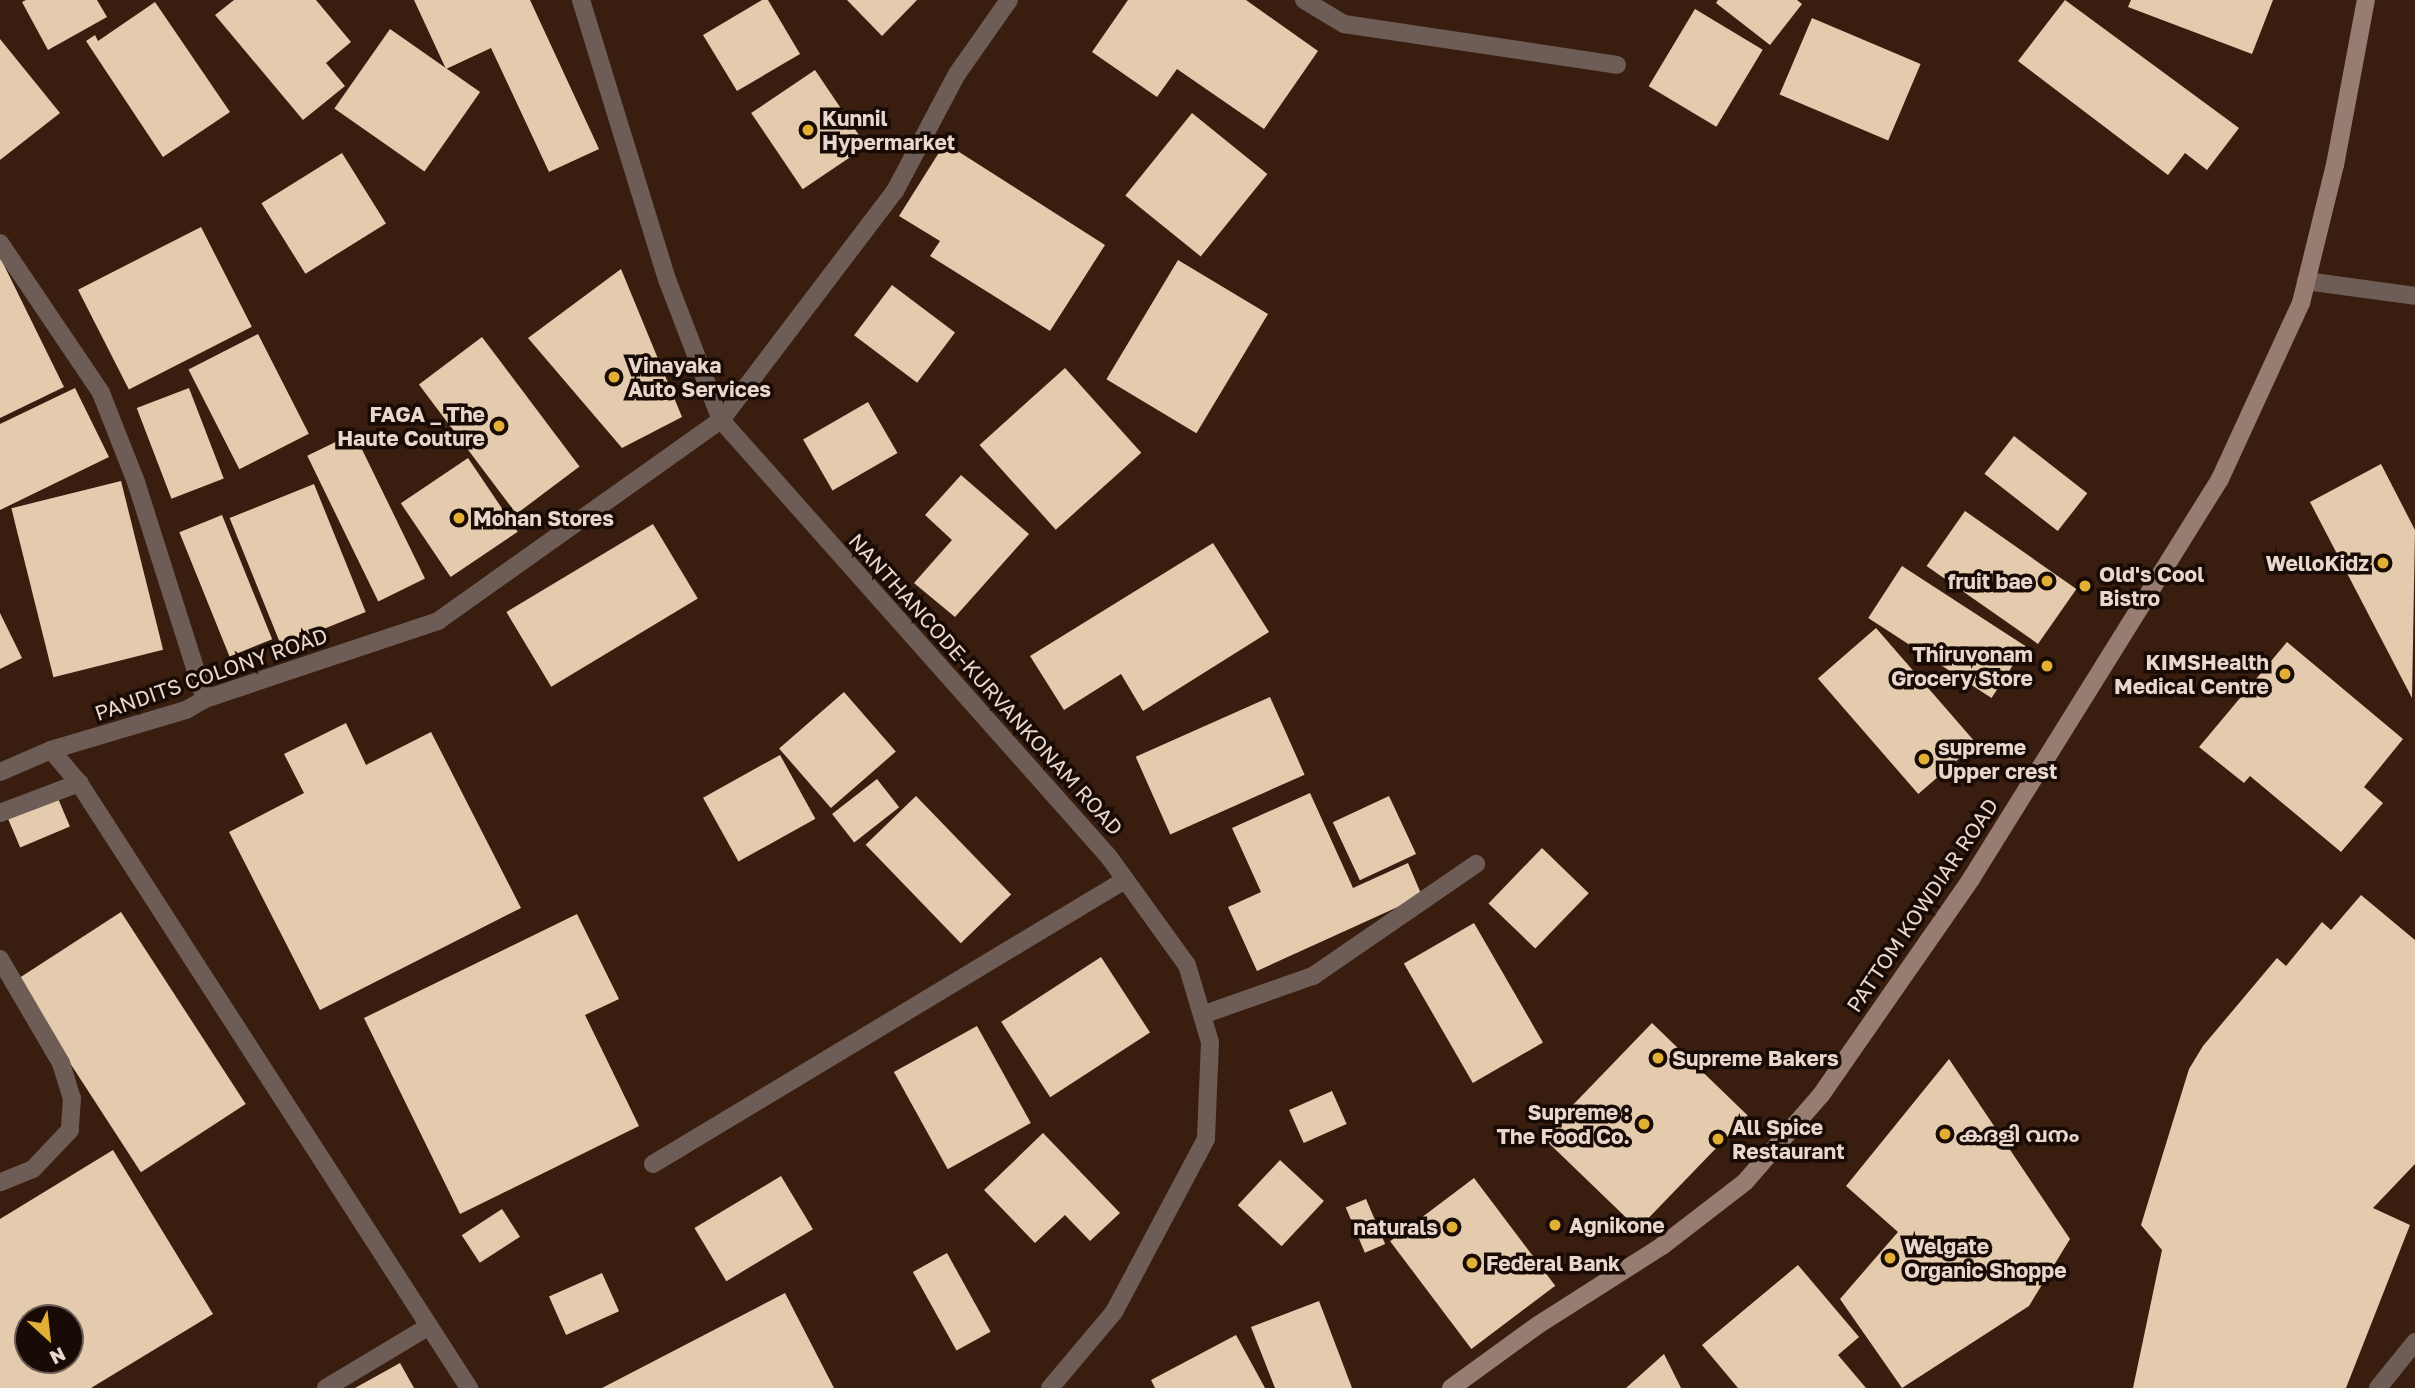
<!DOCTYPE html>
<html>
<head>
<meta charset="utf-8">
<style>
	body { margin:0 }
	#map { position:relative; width:2415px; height:1388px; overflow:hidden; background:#391e10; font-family:"Golos Text","Noto Sans Malayalam",sans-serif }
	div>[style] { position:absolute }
	.building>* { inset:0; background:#e5cbad; transform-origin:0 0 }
	.service>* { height:18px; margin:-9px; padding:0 9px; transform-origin:9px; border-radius:9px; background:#6d5d56 }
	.minor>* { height:18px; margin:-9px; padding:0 9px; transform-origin:9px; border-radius:9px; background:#6d5d56 }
	.tertiary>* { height:18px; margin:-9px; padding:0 9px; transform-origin:9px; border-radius:9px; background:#6d5d56 }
	.secondary>* { height:18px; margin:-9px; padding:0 9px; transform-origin:9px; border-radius:9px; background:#967c71 }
	.dots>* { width:19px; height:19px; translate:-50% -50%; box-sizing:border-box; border:4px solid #180b06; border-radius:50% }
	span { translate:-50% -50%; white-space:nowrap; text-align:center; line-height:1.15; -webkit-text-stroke:7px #180b06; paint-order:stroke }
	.poi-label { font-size:21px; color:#e9d6cd; font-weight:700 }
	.left { translate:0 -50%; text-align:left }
	.right { translate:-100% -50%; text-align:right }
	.street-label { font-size:21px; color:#e9d6cd }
	.north { position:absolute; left:14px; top:1304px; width:70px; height:70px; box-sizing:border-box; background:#180b06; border:2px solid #6c5c56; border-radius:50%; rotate:153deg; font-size:19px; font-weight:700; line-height:28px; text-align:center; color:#e9d6cd }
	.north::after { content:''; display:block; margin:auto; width:24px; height:32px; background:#e1af34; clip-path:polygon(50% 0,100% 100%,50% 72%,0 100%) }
</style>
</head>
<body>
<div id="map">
	<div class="building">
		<i style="clip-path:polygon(26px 0,97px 0,107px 17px,48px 50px,22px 2px)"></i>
		<i style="clip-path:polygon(234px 0,316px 0,351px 42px,326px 63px,345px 86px,303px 120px,215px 15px)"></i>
		<i style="clip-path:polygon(414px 0,530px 0,599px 149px,549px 172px,491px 48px,446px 69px)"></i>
		<i style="clip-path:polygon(762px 0,768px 0,800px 54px,737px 91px,703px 35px)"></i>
		<i style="clip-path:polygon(847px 0,917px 0,882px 36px)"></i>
		<i style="clip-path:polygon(1128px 0,1246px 0,1318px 51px,1264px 129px,1177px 69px,1157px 97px,1092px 52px)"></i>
		<i style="clip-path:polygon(1718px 0,1797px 0,1802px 4px,1770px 45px,1716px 3px)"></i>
		<i style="clip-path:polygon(2065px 0,2239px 128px,2207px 170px,2185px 153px,2168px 175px,2018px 61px)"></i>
		<i style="clip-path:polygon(2131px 0,2273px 0,2252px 54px,2128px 7px)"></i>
		<i style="clip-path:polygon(155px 2px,230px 112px,163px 157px,86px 41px,95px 35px,98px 41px)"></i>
		<i style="left:1695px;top:9px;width:79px;height:90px;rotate:31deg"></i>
		<i style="left:1812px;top:18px;width:118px;height:83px;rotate:23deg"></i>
		<i style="left:390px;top:29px;width:110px;height:97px;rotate:35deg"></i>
		<i style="clip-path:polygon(0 39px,60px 113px,0 160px)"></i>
		<i style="left:815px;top:70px;width:92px;height:77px;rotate:56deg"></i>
		<i style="left:1192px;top:113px;width:97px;height:106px;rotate:39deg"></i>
		<i style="clip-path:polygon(945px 143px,1105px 245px,1050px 331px,930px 256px,940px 241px,899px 216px)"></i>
		<i style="left:342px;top:153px;width:83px;height:95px;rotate:58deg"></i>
		<i style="left:201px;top:227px;width:112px;height:138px;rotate:63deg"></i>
		<i style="clip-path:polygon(0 257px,64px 387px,0 418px)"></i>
		<i style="left:1178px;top:260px;width:105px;height:139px;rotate:31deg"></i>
		<i style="clip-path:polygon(621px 269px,682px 417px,622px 448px,528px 338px)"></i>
		<i style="left:892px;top:285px;width:79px;height:63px;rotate:37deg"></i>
		<i style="left:258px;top:334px;width:112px;height:78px;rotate:63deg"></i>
		<i style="left:482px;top:337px;width:162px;height:79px;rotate:53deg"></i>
		<i style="left:1065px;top:368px;width:114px;height:115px;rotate:48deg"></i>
		<i style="clip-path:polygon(75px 388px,109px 457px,0 510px,0 424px)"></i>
		<i style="left:189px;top:388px;width:97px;height:56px;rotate:69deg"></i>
		<i style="left:868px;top:402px;width:59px;height:75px;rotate:60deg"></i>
		<i style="left:354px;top:433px;width:162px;height:52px;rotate:64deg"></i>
		<i style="left:2014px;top:436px;width:93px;height:48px;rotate:38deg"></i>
		<i style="left:468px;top:458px;width:89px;height:81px;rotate:56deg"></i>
		<i style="clip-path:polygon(2381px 464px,2415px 530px,2412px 698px,2310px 502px)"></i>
		<i style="clip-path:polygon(961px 475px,1029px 534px,955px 617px,914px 583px,952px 540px,925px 515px)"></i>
		<i style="left:121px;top:481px;width:174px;height:113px;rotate:76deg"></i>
		<i style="left:314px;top:484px;width:138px;height:91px;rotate:68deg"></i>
		<i style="left:1965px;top:511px;width:136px;height:67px;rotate:35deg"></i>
		<i style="left:222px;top:515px;width:134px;height:46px;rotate:68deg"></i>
		<i style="left:653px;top:524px;width:87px;height:171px;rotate:59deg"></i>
		<i style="clip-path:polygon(1213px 543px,1269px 632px,1143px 711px,1121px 674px,1064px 710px,1030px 656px)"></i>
		<i style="left:1902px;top:566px;width:147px;height:62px;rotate:33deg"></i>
		<i style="clip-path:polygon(0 613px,22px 658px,0 669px)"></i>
		<i style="left:1876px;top:628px;width:153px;height:77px;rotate:49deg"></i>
		<i style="clip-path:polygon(2287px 642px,2403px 739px,2364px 787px,2383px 803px,2341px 852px,2250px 776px,2244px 783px,2199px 747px)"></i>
		<i style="left:844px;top:692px;width:79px;height:86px;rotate:49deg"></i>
		<i style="left:1270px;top:697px;width:85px;height:147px;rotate:66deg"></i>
		<i style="clip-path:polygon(346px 723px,366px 765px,431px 732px,521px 908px,320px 1010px,229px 832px,304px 793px,284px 754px)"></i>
		<i style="left:780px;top:755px;width:73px;height:88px;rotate:61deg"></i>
		<i style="left:877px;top:779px;width:36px;height:57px;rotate:52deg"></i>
		<i style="clip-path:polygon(1310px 793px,1353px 888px,1408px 863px,1422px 896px,1257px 971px,1228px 907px,1261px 892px,1232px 828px)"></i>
		<i style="left:57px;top:796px;width:33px;height:54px;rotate:67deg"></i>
		<i style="left:916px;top:796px;width:137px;height:70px;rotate:46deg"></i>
		<i style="left:1389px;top:796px;width:64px;height:62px;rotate:65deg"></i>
		<i style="left:1542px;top:848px;width:65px;height:77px;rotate:44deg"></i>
		<i style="clip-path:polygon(2361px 895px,2415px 940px,2415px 1164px,2373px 1208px,2410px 1225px,2346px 1388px,2133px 1388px,2162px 1250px,2141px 1225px,2189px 1069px,2203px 1046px,2277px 958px,2286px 966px,2322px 922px,2331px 930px)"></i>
		<i style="left:121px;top:912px;width:229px;height:125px;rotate:57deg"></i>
		<i style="clip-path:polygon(577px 914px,619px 999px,585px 1015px,639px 1126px,460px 1214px,364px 1018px)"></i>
		<i style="left:1474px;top:923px;width:138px;height:81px;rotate:60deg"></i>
		<i style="left:1101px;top:957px;width:90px;height:119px;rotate:57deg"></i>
		<i style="left:1652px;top:1023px;width:133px;height:158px;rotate:44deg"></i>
		<i style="left:977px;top:1026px;width:111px;height:95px;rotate:61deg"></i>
		<i style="clip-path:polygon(1949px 1059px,2070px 1239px,2029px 1306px,1902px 1388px,1840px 1299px,1898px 1232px,1846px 1186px)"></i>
		<i style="left:1332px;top:1091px;width:36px;height:47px;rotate:66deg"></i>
		<i style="clip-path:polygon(1043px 1133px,1120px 1213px,1090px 1241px,1065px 1215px,1035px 1243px,984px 1190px)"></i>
		<i style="clip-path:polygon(evenodd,113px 1150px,213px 1314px,91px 1388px,0 1388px,0 1219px,113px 1150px,28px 1318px,70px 1318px,70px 1360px,28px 1360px,28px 1318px)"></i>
		<i style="left:1280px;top:1160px;width:60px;height:62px;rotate:43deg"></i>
		<i style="left:781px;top:1176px;width:62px;height:101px;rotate:59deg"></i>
		<i style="left:1474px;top:1178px;width:135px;height:105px;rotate:53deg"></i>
		<i style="left:1366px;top:1199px;width:49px;height:22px;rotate:67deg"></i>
		<i style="left:502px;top:1209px;width:33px;height:48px;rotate:57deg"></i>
		<i style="left:947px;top:1253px;width:90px;height:39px;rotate:61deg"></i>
		<i style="clip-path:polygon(1798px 1265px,1859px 1337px,1838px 1355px,1866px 1388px,1738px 1388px,1702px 1345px)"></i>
		<i style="left:602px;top:1273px;width:42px;height:58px;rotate:66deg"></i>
		<i style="clip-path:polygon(785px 1293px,834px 1388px,602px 1388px)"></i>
		<i style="clip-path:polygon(1319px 1301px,1352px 1388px,1275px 1388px,1251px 1327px)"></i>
		<i style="clip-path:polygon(1236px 1335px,1265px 1388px,1155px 1388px,1151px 1380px)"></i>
		<i style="clip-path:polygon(1664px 1354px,1681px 1388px,1626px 1388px)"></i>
		<i style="clip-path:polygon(400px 1363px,414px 1388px,355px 1388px)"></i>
	</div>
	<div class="service">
		<i style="left:51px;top:750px;width:43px;rotate:49.7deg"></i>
		<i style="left:79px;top:783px;width:720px;rotate:57.19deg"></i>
		<i style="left:0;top:813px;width:85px;rotate:-20.8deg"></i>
		<i style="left:0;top:959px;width:121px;rotate:59.6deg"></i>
		<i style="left:61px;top:1063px;width:37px;rotate:73deg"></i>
		<i style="left:72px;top:1098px;width:32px;rotate:94deg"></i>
		<i style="left:70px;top:1130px;width:54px;rotate:133.5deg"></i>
		<i style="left:33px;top:1169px;width:35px;rotate:158deg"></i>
		<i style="left:326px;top:1388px;width:120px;rotate:-31deg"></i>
	</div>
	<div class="minor">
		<i style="left:1304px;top:0;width:47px;rotate:31deg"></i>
		<i style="left:1344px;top:24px;width:276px;rotate:8.5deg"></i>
		<i style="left:0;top:243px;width:181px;rotate:56deg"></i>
		<i style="left:101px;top:393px;width:96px;rotate:68.5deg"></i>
		<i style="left:136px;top:482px;width:228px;rotate:72.4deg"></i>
		<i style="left:2306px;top:281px;width:110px;rotate:7.8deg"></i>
		<i style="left:0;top:772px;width:56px;rotate:-23.3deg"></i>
		<i style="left:51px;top:750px;width:141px;rotate:-16.5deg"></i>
		<i style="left:186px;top:710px;width:22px;rotate:-30deg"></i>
		<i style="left:205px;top:699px;width:246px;rotate:-18.5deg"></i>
		<i style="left:438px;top:621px;width:347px;rotate:-35.4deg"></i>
		<i style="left:721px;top:420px;width:288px;rotate:-52.8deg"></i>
		<i style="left:895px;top:191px;width:132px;rotate:-62.1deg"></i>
		<i style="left:957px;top:74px;width:90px;rotate:-54.9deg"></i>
		<i style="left:1202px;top:1015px;width:118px;rotate:-19.4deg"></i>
		<i style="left:1313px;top:976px;width:198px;rotate:-34.5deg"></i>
		<i style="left:653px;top:1164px;width:551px;rotate:-31.04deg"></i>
		<i style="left:2378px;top:1388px;width:59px;rotate:-51.2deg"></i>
	</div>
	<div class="tertiary">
		<i style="left:581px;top:0;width:295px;rotate:72.9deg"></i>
		<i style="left:668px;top:282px;width:148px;rotate:69deg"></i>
		<i style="left:721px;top:420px;width:584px;rotate:48.4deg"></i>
		<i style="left:1109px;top:857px;width:133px;rotate:54.2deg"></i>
		<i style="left:1187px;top:965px;width:80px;rotate:73.4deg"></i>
		<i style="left:1210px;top:1042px;width:97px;rotate:92.4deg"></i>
		<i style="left:1206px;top:1139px;width:196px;rotate:118deg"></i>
		<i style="left:1114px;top:1312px;width:99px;rotate:130.1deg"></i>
	</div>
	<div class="secondary">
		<i style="left:1451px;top:1388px;width:107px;rotate:-35.9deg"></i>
		<i style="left:1538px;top:1325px;width:147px;rotate:-32.5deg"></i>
		<i style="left:1662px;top:1246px;width:105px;rotate:-37.6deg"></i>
		<i style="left:1745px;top:1182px;width:116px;rotate:-48.9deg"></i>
		<i style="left:1821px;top:1095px;width:263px;rotate:-55.2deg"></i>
		<i style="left:1971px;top:879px;width:471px;rotate:-58.1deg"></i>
		<i style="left:2220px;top:479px;width:194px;rotate:-65.3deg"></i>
		<i style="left:2301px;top:303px;width:142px;rotate:-76.2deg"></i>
		<i style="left:2335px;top:165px;width:168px;rotate:-79.4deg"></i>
	</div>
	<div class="dots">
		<i style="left:808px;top:130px;background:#e1af34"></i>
		<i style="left:614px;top:377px;background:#e1af34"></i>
		<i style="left:499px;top:426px;background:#e1af34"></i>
		<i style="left:459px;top:518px;background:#e1af34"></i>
		<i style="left:2383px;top:563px;background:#e1af34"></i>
		<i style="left:2047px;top:581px;background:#e1af34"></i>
		<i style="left:2085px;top:586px;background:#e1af34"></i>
		<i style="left:2047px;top:666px;background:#e1af34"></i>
		<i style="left:2285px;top:674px;background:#e1af34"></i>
		<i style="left:1924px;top:759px;background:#e1af34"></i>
		<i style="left:1658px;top:1058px;background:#e1af34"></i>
		<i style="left:1644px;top:1124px;background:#e1af34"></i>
		<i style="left:1945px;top:1134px;background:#e1af34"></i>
		<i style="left:1718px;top:1139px;background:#e1af34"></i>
		<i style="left:1555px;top:1225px;background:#e1af34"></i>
		<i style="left:1452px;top:1227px;background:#e1af34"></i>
		<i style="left:1890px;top:1258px;background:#e1af34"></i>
		<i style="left:1472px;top:1263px;background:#e1af34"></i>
	</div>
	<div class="poi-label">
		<span class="left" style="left:822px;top:130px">Kunnil<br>Hypermarket</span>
		<span class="left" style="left:628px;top:377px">Vinayaka<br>Auto Services</span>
		<span class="right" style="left:485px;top:426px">FAGA _ The<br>Haute Couture</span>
		<span class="left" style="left:473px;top:518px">Mohan Stores</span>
		<span class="right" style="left:2369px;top:563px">WelloKidz</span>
		<span class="left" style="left:2099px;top:586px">Old's Cool<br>Bistro</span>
		<span class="right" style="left:2033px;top:581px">fruit bae</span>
		<span class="right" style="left:2033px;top:666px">Thiruvonam<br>Grocery Store</span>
		<span class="right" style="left:2269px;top:674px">KIMSHealth<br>Medical Centre</span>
		<span class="left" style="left:1938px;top:759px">supreme<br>Upper crest</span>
		<span class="left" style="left:1672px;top:1058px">Supreme Bakers</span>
		<span class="right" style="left:1630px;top:1124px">Supreme :<br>The Food Co.</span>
		<span class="left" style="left:1732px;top:1139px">All Spice<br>Restaurant</span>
		<span class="left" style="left:1959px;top:1134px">കദളി വനം</span>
		<span class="left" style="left:1569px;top:1225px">Agnikone</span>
		<span class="right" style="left:1438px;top:1227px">naturals</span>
		<span class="left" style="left:1904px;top:1258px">Welgate<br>Organic Shoppe</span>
		<span class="left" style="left:1486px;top:1263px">Federal Bank</span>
	</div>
	<div class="street-label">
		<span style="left:211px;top:674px;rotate:-19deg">PANDITS COLONY ROAD</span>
		<span style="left:986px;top:684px;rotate:48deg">NANTHANCODE-KURVANKONAM ROAD</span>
		<span style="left:1922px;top:905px;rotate:-56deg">PATTOM KOWDIAR ROAD</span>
	</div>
	<div class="north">N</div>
</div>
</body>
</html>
